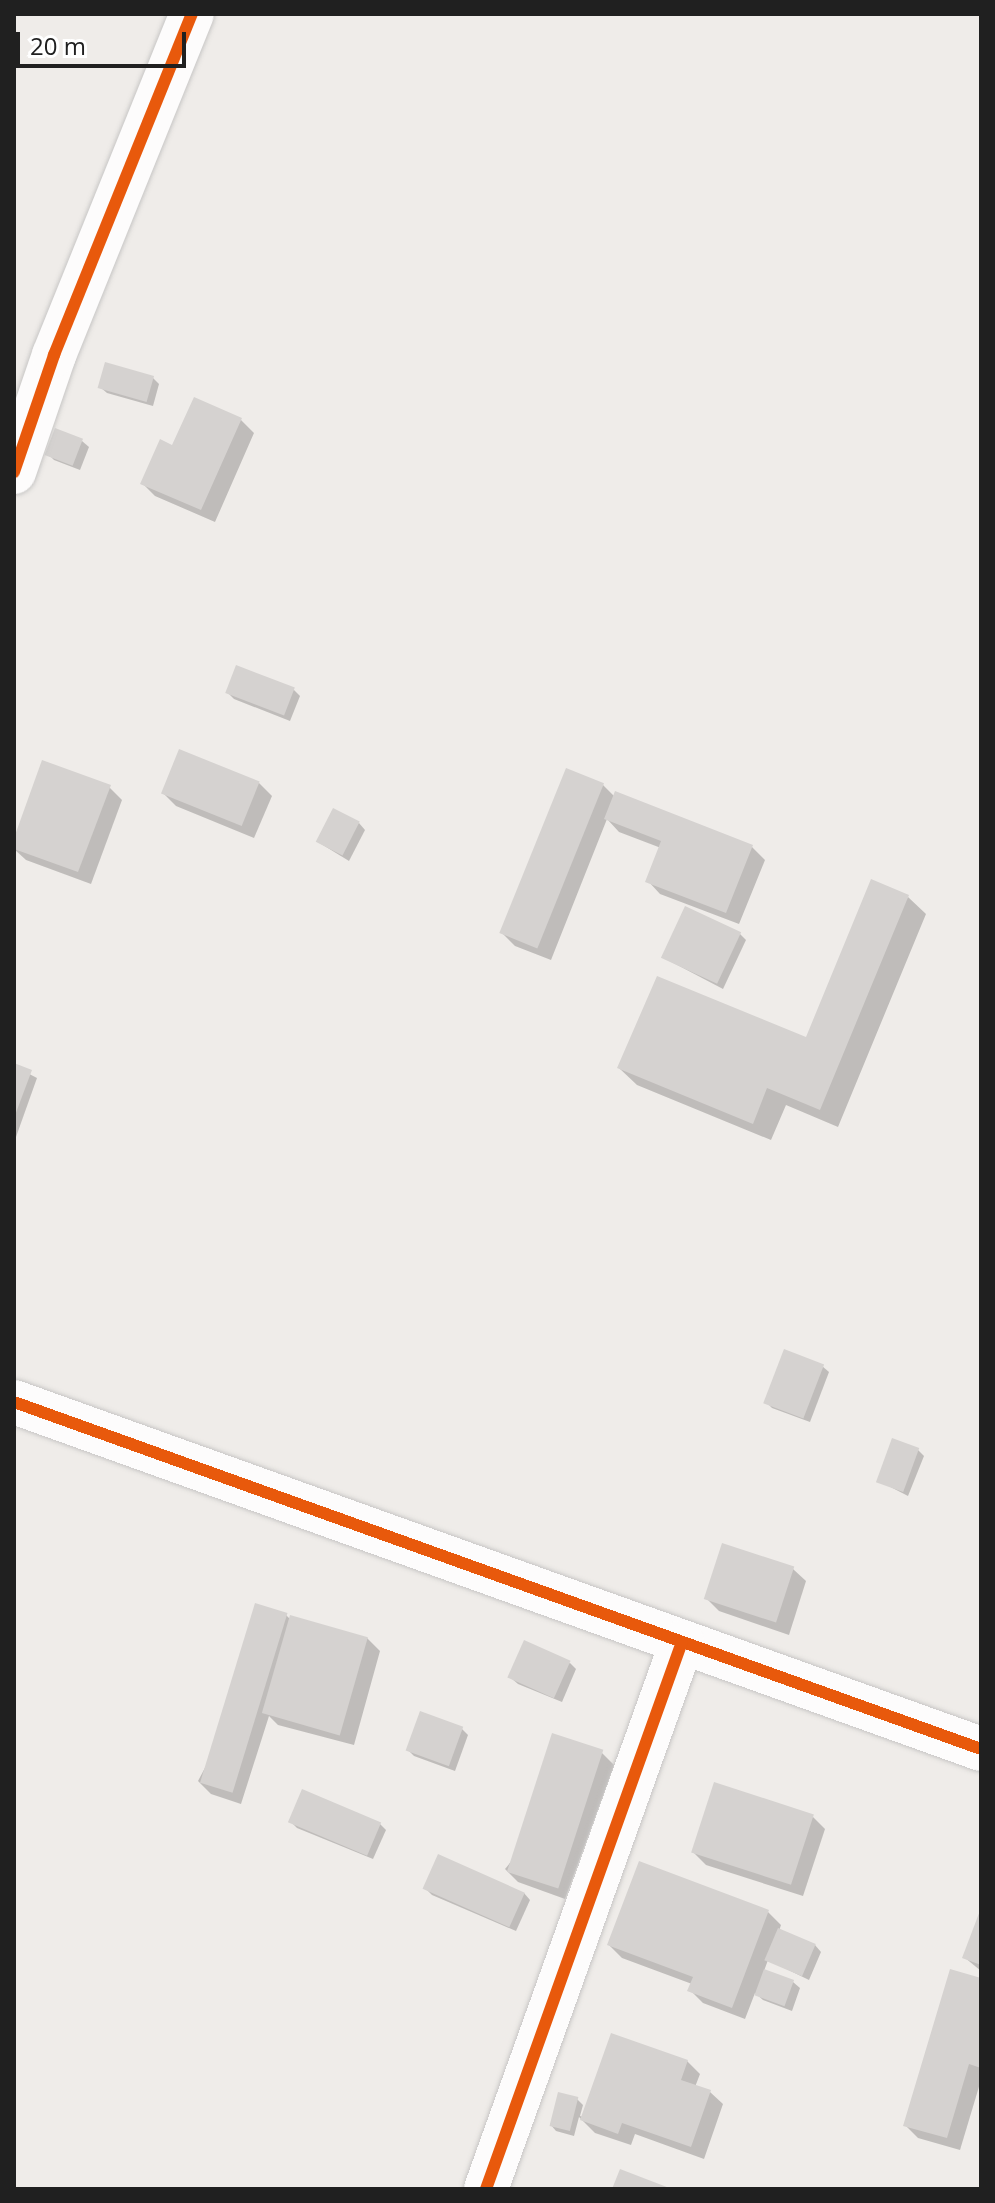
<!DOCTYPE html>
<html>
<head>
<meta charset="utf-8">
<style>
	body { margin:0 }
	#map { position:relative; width:995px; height:2203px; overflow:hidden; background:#efece9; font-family:"Open Sans",sans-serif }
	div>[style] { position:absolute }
	.shadow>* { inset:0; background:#0003 }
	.building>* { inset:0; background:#d5d2d0; transform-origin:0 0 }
	.roads { filter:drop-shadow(0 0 2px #c7c6c5) drop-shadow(0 0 2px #c7c6c5) }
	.street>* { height:44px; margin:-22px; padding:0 22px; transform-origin:22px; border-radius:22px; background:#fdfcfc }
	.cycleway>* { height:12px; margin:-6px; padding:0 6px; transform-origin:6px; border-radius:6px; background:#e8590c }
	span { translate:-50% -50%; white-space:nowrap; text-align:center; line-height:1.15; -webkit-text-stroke:6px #fff; paint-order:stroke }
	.frame { position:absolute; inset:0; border:16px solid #202020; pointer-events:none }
	.scale { position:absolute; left:16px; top:32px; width:170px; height:36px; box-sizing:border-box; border:4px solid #202020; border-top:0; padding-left:10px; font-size:24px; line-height:28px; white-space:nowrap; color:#202020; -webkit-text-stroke:6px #fff; paint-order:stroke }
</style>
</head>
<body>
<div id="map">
	<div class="shadow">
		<i style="clip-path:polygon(153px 378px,159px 384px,153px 406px,107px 393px,100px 387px)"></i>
		<i style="clip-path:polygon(195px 399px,241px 420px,254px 433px,215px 522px,155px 496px,142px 483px,173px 448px)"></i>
		<i style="clip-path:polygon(82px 441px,89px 447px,80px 470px,54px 460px,48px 454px)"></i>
		<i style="clip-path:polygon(294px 690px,300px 696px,290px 721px,234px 699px,228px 693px)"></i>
		<i style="clip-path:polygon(259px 783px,272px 796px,254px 838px,176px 806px,163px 793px)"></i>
		<i style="clip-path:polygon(603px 785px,615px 797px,752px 847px,765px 860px,739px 924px,660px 894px,648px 881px,661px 848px,619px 832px,607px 819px,551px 960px,515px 946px,502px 933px)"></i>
		<i style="clip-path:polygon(109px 787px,122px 800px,91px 884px,26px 860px,14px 849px,14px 844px)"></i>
		<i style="clip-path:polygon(359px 823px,365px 830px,349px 861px,318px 842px)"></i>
		<i style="clip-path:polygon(908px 897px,926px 914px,838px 1127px,786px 1105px,771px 1140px,637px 1085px,619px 1068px,807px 1039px)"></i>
		<i style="clip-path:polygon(740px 934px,746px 940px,723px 989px,664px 958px)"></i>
		<i style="clip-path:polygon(14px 1066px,37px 1078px,16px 1137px,14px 1136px)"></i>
		<i style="clip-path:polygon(822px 1366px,829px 1372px,810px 1422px,772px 1408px,766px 1402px)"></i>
		<i style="clip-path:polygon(918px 1450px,924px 1456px,908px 1496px,877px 1480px)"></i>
		<i style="clip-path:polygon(793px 1569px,806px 1581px,789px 1635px,719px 1611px,706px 1598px)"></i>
		<i style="clip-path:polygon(286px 1615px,291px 1620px,367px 1638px,380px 1651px,354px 1745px,278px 1725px,269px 1716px,241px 1804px,211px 1794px,198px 1781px)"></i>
		<i style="clip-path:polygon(570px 1663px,576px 1669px,562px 1702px,518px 1684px,511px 1678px)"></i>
		<i style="clip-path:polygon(462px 1729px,468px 1735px,455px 1771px,414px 1756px,408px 1750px)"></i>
		<i style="clip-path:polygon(601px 1752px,614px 1765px,565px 1899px,518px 1882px,505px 1869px)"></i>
		<i style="clip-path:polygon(812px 1816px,825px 1829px,803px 1896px,706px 1865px,693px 1852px)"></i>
		<i style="clip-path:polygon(291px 1822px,380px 1824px,386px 1830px,373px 1859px,297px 1828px)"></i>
		<i style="clip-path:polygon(426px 1889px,524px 1893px,530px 1900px,516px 1931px,432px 1895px)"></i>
		<i style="clip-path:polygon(768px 1912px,781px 1925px,779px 1931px,815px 1945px,821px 1952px,809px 1980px,768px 1960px,764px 1971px,793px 1982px,800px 1988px,792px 2011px,763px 2000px,755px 1993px,745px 2019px,703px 2003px,690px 1990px,692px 1984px,622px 1958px,609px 1945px)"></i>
		<i style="clip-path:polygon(981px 1913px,981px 1971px,964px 1957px)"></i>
		<i style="clip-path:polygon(981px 1980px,981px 2080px,960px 2150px,918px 2138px,905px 2125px)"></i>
		<i style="clip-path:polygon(687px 2061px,700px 2074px,695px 2087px,710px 2092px,723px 2104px,704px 2159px,635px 2134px,631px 2145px,595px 2133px,579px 2117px,574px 2136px,556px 2131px,550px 2124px,577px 2099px,583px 2105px,580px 2116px,583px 2117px)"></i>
	</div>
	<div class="building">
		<i style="left:105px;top:362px;width:51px;height:27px;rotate:16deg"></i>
		<i style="clip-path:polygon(194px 397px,242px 418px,201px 510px,140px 484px,160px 439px,172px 445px)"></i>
		<i style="left:55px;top:428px;width:30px;height:29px;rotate:21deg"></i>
		<i style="left:236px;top:665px;width:63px;height:30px;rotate:21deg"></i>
		<i style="left:179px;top:749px;width:87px;height:48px;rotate:22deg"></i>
		<i style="clip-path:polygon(42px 760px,111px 785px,78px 872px,14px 849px,14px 838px)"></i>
		<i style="left:566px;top:768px;width:41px;height:178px;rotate:22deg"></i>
		<i style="clip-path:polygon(615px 791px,753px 845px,726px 913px,645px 882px,661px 841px,604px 819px)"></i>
		<i style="left:333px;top:808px;width:30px;height:38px;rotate:27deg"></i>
		<i style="clip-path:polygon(871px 879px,909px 895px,820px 1110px,767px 1088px,753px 1124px,617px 1068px,657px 976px,806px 1037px)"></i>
		<i style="left:685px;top:906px;width:62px;height:57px;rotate:25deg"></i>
		<i style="clip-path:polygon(14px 1063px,32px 1070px,14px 1118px)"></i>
		<i style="left:784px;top:1349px;width:43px;height:58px;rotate:21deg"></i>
		<i style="left:892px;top:1438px;width:29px;height:47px;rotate:20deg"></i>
		<i style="left:722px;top:1543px;width:76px;height:59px;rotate:18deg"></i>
		<i style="left:255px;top:1603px;width:34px;height:188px;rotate:17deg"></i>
		<i style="left:290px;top:1615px;width:81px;height:102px;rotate:16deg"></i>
		<i style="left:524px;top:1640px;width:51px;height:41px;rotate:24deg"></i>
		<i style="left:420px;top:1711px;width:46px;height:42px;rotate:20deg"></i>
		<i style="left:552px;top:1733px;width:54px;height:146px;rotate:18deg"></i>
		<i style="left:714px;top:1782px;width:105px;height:74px;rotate:18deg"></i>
		<i style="left:302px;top:1789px;width:86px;height:36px;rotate:23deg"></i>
		<i style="left:438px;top:1854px;width:95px;height:38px;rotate:24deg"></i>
		<i style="clip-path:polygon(639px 1861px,769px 1910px,732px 2008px,687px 1991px,693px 1977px,607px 1945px)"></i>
		<i style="clip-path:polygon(981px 1908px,981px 1965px,962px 1958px)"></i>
		<i style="left:778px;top:1928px;width:41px;height:35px;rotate:23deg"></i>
		<i style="left:764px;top:1969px;width:32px;height:28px;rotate:20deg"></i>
		<i style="clip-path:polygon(950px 1969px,981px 1978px,981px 2068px,969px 2064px,947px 2138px,903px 2126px)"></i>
		<i style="clip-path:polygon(611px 2033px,688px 2060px,681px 2080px,711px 2090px,691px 2147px,622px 2123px,618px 2134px,580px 2120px)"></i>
		<i style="left:558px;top:2092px;width:21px;height:35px;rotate:14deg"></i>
		<i style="clip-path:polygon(620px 2169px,672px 2189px,612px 2189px)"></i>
	</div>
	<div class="roads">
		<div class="street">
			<i style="left:14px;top:472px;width:124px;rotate:-71.1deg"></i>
			<i style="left:54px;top:355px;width:368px;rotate:-68deg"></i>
			<i style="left:14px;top:1402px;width:1027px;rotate:19.74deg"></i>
			<i style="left:486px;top:2189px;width:581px;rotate:-70.29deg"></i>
		</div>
	</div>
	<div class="cycleway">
		<i style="left:14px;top:472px;width:124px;rotate:-71.1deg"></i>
		<i style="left:54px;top:355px;width:368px;rotate:-68deg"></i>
		<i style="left:14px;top:1402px;width:1027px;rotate:19.74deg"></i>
		<i style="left:486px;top:2189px;width:581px;rotate:-70.29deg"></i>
	</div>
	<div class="frame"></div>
	<div class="scale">20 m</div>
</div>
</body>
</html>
